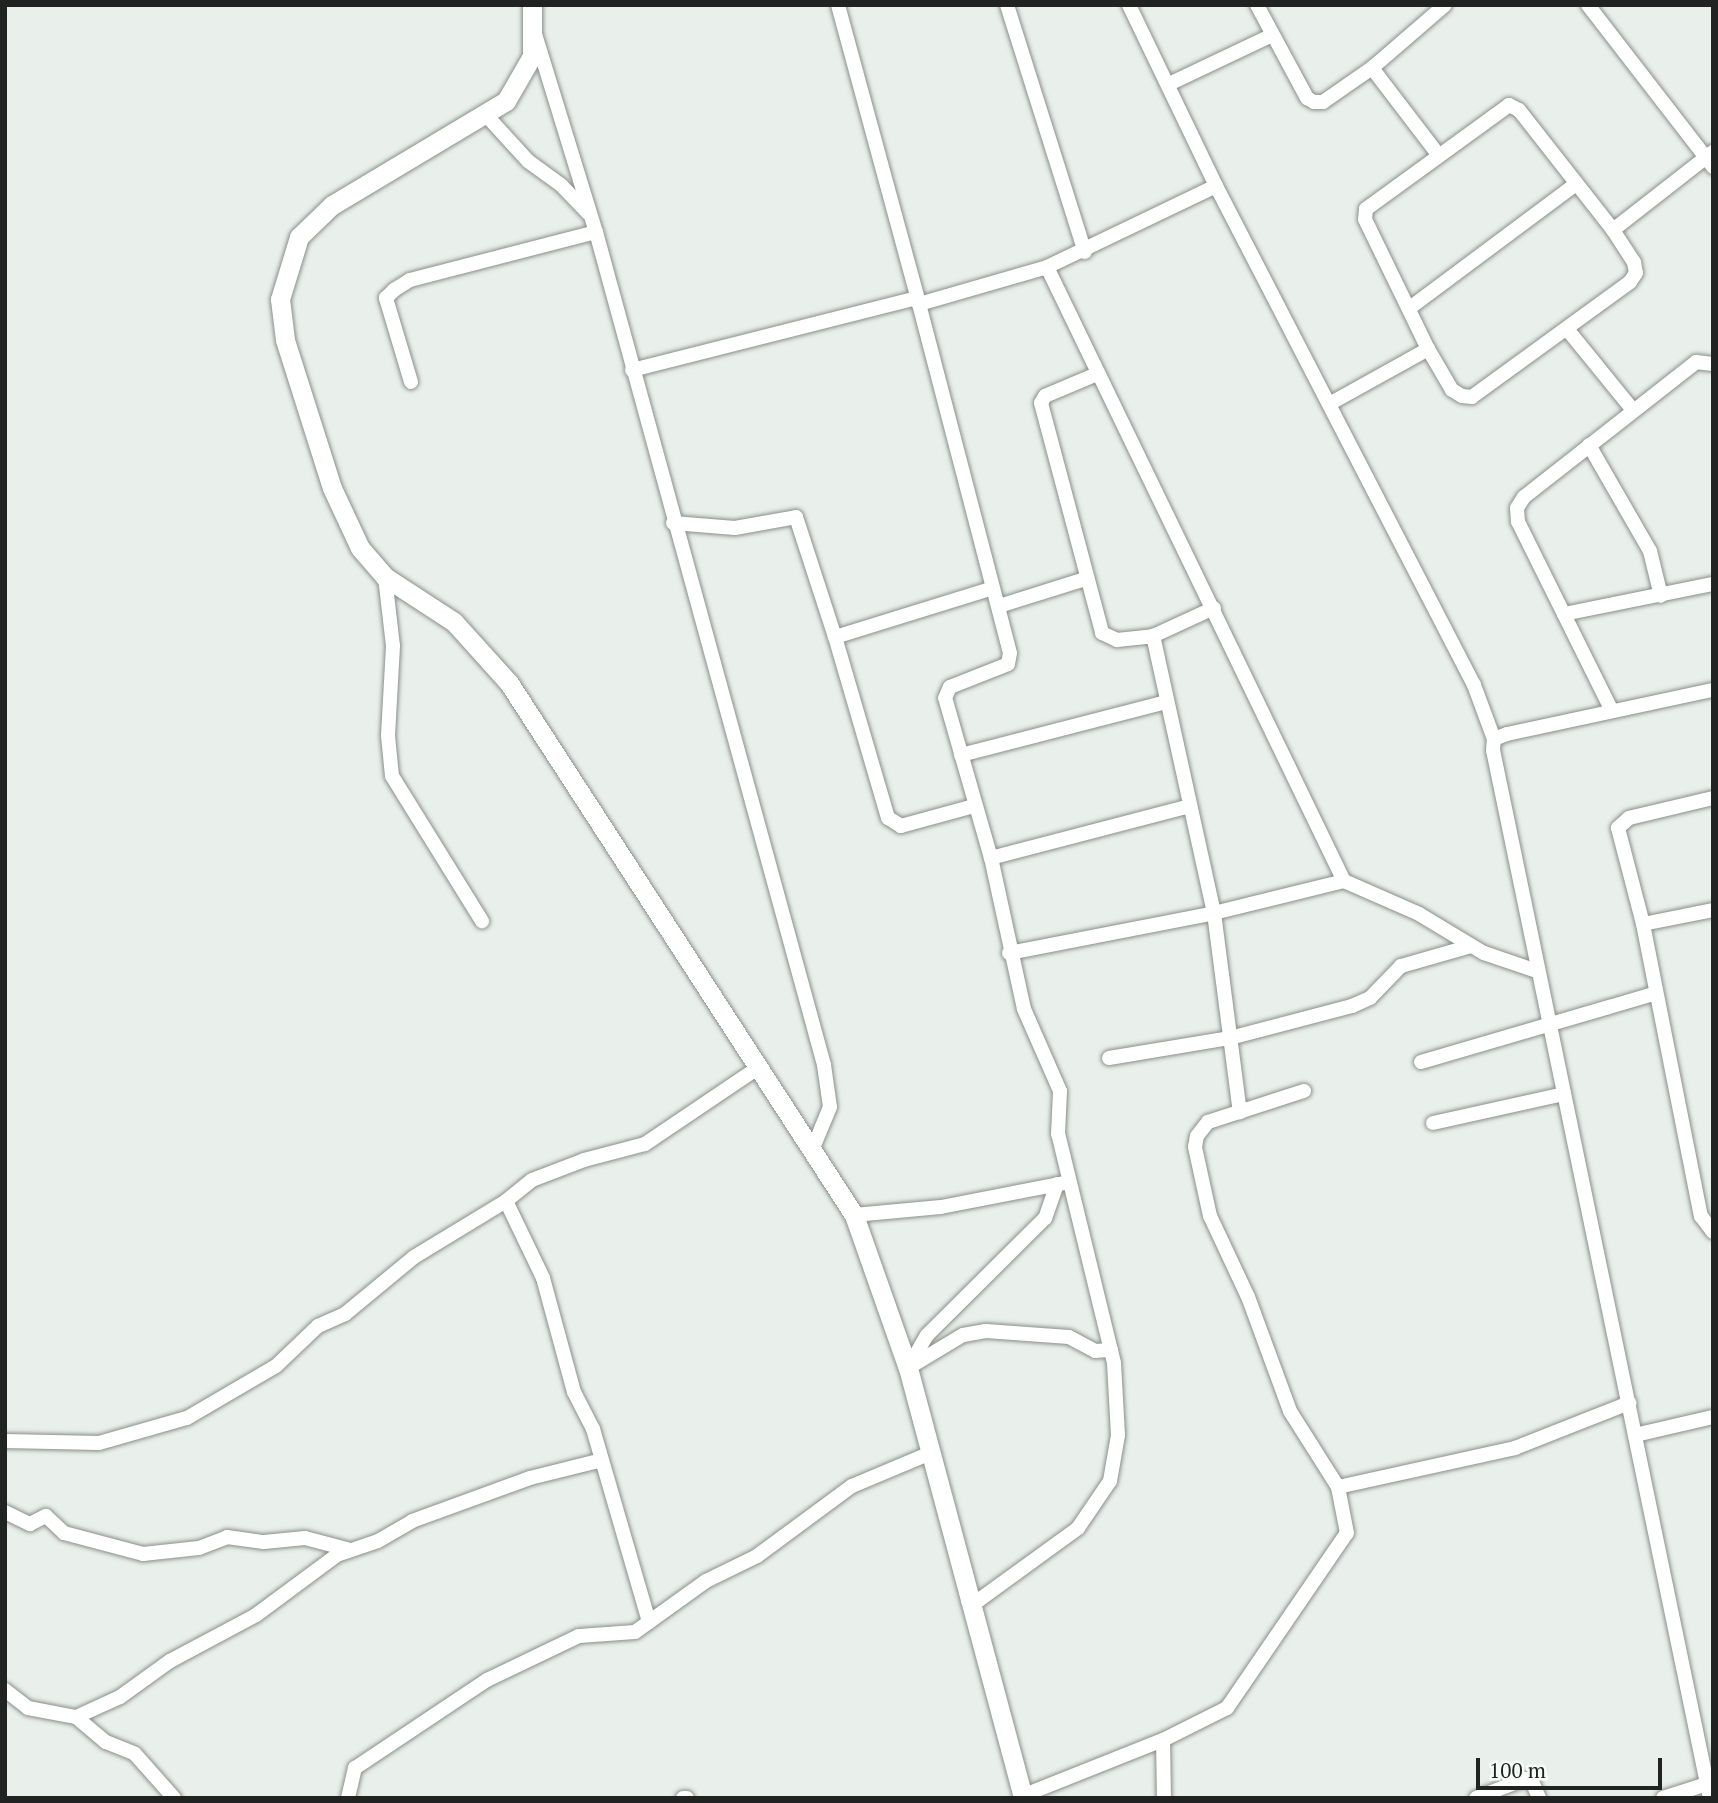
<!DOCTYPE html>
<html>
<head>
<meta charset="utf-8">
<style>
	body { margin:0 }
	#map { position:relative; width:1718px; height:1803px; overflow:hidden; background:#e9f0eb; font-family:"PT Serif",serif }
	div>[style] { position:absolute }
	.roads { filter:drop-shadow(0 0 2px #898f8a) drop-shadow(0 0 2px #898f8a) }
	.street>* { height:14px; margin:-7px; padding:0 7px; transform-origin:7px; border-radius:7px; background:#fff }
	.secondary>* { height:19px; margin:-9.5px; padding:0 9.5px; transform-origin:9.5px; border-radius:9.5px; background:#fff }
	span { translate:-50% -50%; white-space:nowrap; text-align:center; line-height:1.15; -webkit-text-stroke:5px #f6fdf8; paint-order:stroke }
	.frame { position:absolute; inset:0; border:7px solid #202321; pointer-events:none }
	.scale { position:absolute; left:1476px; top:1758px; width:186px; height:32px; box-sizing:border-box; border:4px solid #202321; border-top:0; padding-left:9px; font-size:21px; line-height:24px; white-space:nowrap; color:#202321; -webkit-text-stroke:5px #f6fdf8; paint-order:stroke }
</style>
</head>
<body>
<div id="map">
	<div class="roads">
		<div class="street">
			<i style="left:838px;top:5px;width:310px;rotate:74.8deg"></i>
			<i style="left:1007px;top:5px;width:259px;rotate:72.5deg"></i>
			<i style="left:1129px;top:5px;width:201px;rotate:64.3deg"></i>
			<i style="left:1216px;top:186px;width:562px;rotate:62.66deg"></i>
			<i style="left:1474px;top:685px;width:58px;rotate:69.7deg"></i>
			<i style="left:1257px;top:5px;width:106px;rotate:61.7deg"></i>
			<i style="left:1307px;top:98px;width:8px;rotate:30deg"></i>
			<i style="left:1314px;top:102px;width:9px"></i>
			<i style="left:1323px;top:102px;width:60px;rotate:-34.8deg"></i>
			<i style="left:1372px;top:68px;width:96px;rotate:-40.8deg"></i>
			<i style="left:1588px;top:5px;width:205px;rotate:52.3deg"></i>
			<i style="left:535px;top:34px;width:207px;rotate:72.9deg"></i>
			<i style="left:1372px;top:68px;width:107px;rotate:52.6deg"></i>
			<i style="left:1169px;top:84px;width:112px;rotate:-25.4deg"></i>
			<i style="left:1509px;top:105px;width:11px;rotate:27deg"></i>
			<i style="left:1519px;top:110px;width:152px;rotate:51.9deg"></i>
			<i style="left:1613px;top:230px;width:38px;rotate:57deg"></i>
			<i style="left:1634px;top:262px;width:11px;rotate:80deg"></i>
			<i style="left:1636px;top:273px;width:11px;rotate:124deg"></i>
			<i style="left:1630px;top:282px;width:195px;rotate:144deg"></i>
			<i style="left:1472px;top:397px;width:10px;rotate:-174deg"></i>
			<i style="left:1462px;top:396px;width:12px;rotate:-149deg"></i>
			<i style="left:1452px;top:390px;width:48px;rotate:-120.3deg"></i>
			<i style="left:1428px;top:349px;width:144px;rotate:-115.9deg"></i>
			<i style="left:1365px;top:219px;width:10px;rotate:-84deg"></i>
			<i style="left:1366px;top:209px;width:177px;rotate:-36deg"></i>
			<i style="left:486px;top:115px;width:62px;rotate:47.6deg"></i>
			<i style="left:528px;top:161px;width:41px;rotate:36deg"></i>
			<i style="left:561px;top:185px;width:39px;rotate:46deg"></i>
			<i style="left:1613px;top:230px;width:127px;rotate:-38deg"></i>
			<i style="left:1047px;top:267px;width:682px;rotate:64.19deg"></i>
			<i style="left:1344px;top:881px;width:134px;rotate:166.2deg"></i>
			<i style="left:1214px;top:913px;width:284px;rotate:-102.4deg"></i>
			<i style="left:1411px;top:307px;width:206px;rotate:-36.7deg"></i>
			<i style="left:1567px;top:329px;width:103px;rotate:50.9deg"></i>
			<i style="left:632px;top:370px;width:294px;rotate:-14.2deg"></i>
			<i style="left:1097px;top:374px;width:56px;rotate:157.1deg"></i>
			<i style="left:1045px;top:396px;width:8px;rotate:120deg"></i>
			<i style="left:1041px;top:403px;width:238px;rotate:75.1deg"></i>
			<i style="left:1102px;top:633px;width:17px;rotate:25deg"></i>
			<i style="left:1117px;top:640px;width:36px;rotate:-6deg"></i>
			<i style="left:1153px;top:636px;width:67px;rotate:-24.7deg"></i>
			<i style="left:411px;top:382px;width:88px;rotate:-106.6deg"></i>
			<i style="left:386px;top:298px;width:11px;rotate:-45deg"></i>
			<i style="left:394px;top:290px;width:19px;rotate:-32deg"></i>
			<i style="left:410px;top:280px;width:192px;rotate:-14.5deg"></i>
			<i style="left:596px;top:232px;width:864px;rotate:74.69deg"></i>
			<i style="left:824px;top:1065px;width:42px;rotate:81.9deg"></i>
			<i style="left:830px;top:1107px;width:44px;rotate:112.5deg"></i>
			<i style="left:1331px;top:403px;width:111px;rotate:-29.1deg"></i>
			<i style="left:1589px;top:445px;width:122px;rotate:60.1deg"></i>
			<i style="left:1650px;top:551px;width:46px;rotate:76.3deg"></i>
			<i style="left:673px;top:523px;width:62px;rotate:4.6deg"></i>
			<i style="left:735px;top:528px;width:62px;rotate:-10.2deg"></i>
			<i style="left:796px;top:517px;width:126px;rotate:72deg"></i>
			<i style="left:385px;top:577px;width:69px;rotate:83.4deg"></i>
			<i style="left:393px;top:646px;width:90px;rotate:93.2deg"></i>
			<i style="left:388px;top:736px;width:40px;rotate:84.3deg"></i>
			<i style="left:392px;top:776px;width:171px;rotate:58.2deg"></i>
			<i style="left:999px;top:606px;width:90px;rotate:-17.4deg"></i>
			<i style="left:1564px;top:614px;width:152px;rotate:-11.4deg"></i>
			<i style="left:1612px;top:711px;width:211px;rotate:-116.4deg"></i>
			<i style="left:1518px;top:522px;width:14px;rotate:-94deg"></i>
			<i style="left:1517px;top:508px;width:13px;rotate:-58deg"></i>
			<i style="left:1524px;top:497px;width:219px;rotate:-38.1deg"></i>
			<i style="left:1696px;top:362px;width:17px;rotate:7deg"></i>
			<i style="left:961px;top:755px;width:212px;rotate:-14.5deg"></i>
			<i style="left:1713px;top:798px;width:86px;rotate:166.6deg"></i>
			<i style="left:1629px;top:818px;width:15px;rotate:138deg"></i>
			<i style="left:1618px;top:828px;width:99px;rotate:75.4deg"></i>
			<i style="left:1643px;top:924px;width:298px;rotate:78.8deg"></i>
			<i style="left:1701px;top:1216px;width:20px;rotate:53deg"></i>
			<i style="left:974px;top:806px;width:76px;rotate:164.7deg"></i>
			<i style="left:901px;top:826px;width:15px;rotate:-148deg"></i>
			<i style="left:888px;top:818px;width:189px;rotate:-106.3deg"></i>
			<i style="left:835px;top:637px;width:165px;rotate:-17.2deg"></i>
			<i style="left:1190px;top:806px;width:206px;rotate:165.4deg"></i>
			<i style="left:991px;top:858px;width:166px;rotate:-106deg"></i>
			<i style="left:945px;top:698px;width:12px;rotate:-66deg"></i>
			<i style="left:950px;top:687px;width:62px;rotate:-21.6deg"></i>
			<i style="left:1008px;top:664px;width:11px;rotate:-80deg"></i>
			<i style="left:1010px;top:653px;width:361px;rotate:-104.6deg"></i>
			<i style="left:919px;top:304px;width:133px;rotate:-16.1deg"></i>
			<i style="left:1047px;top:267px;width:187px;rotate:-25.6deg"></i>
			<i style="left:1344px;top:881px;width:82px;rotate:23.7deg"></i>
			<i style="left:1419px;top:914px;width:76px;rotate:31deg"></i>
			<i style="left:1484px;top:953px;width:56px;rotate:18.8deg"></i>
			<i style="left:1643px;top:924px;width:71px;rotate:-11.3deg"></i>
			<i style="left:1009px;top:953px;width:209px;rotate:-11deg"></i>
			<i style="left:1214px;top:913px;width:201px;rotate:82.6deg"></i>
			<i style="left:1109px;top:1058px;width:123px;rotate:-9.4deg"></i>
			<i style="left:1230px;top:1038px;width:126px;rotate:-14.7deg"></i>
			<i style="left:1352px;top:1006px;width:20px;rotate:-24deg"></i>
			<i style="left:1370px;top:998px;width:45px;rotate:-45.9deg"></i>
			<i style="left:1401px;top:966px;width:73px;rotate:-15.9deg"></i>
			<i style="left:1421px;top:1062px;width:242px;rotate:-16.3deg"></i>
			<i style="left:1433px;top:1123px;width:134px;rotate:-12.5deg"></i>
			<i style="left:1057px;top:1184px;width:36px;rotate:109deg"></i>
			<i style="left:1045px;top:1218px;width:166px;rotate:135.2deg"></i>
			<i style="left:927px;top:1335px;width:38px;rotate:120deg"></i>
			<i style="left:908px;top:1368px;width:64px;rotate:-31deg"></i>
			<i style="left:963px;top:1335px;width:23px;rotate:-10deg"></i>
			<i style="left:986px;top:1331px;width:83px;rotate:4.1deg"></i>
			<i style="left:1069px;top:1337px;width:30px;rotate:28deg"></i>
			<i style="left:1095px;top:1351px;width:16px;rotate:-4deg"></i>
			<i style="left:506px;top:1201px;width:85px;rotate:64.3deg"></i>
			<i style="left:543px;top:1278px;width:118px;rotate:74.8deg"></i>
			<i style="left:574px;top:1392px;width:42px;rotate:62.8deg"></i>
			<i style="left:593px;top:1429px;width:201px;rotate:73.8deg"></i>
			<i style="left:854px;top:1215px;width:87px;rotate:-5.3deg"></i>
			<i style="left:941px;top:1207px;width:125px;rotate:-11deg"></i>
			<i style="left:1635px;top:1435px;width:80px;rotate:-13deg"></i>
			<i style="left:5px;top:1441px;width:94px;rotate:1.2deg"></i>
			<i style="left:99px;top:1443px;width:91px;rotate:-15.9deg"></i>
			<i style="left:187px;top:1418px;width:103px;rotate:-30.3deg"></i>
			<i style="left:276px;top:1366px;width:58px;rotate:-43.6deg"></i>
			<i style="left:318px;top:1326px;width:30px;rotate:-24deg"></i>
			<i style="left:345px;top:1314px;width:89px;rotate:-39.6deg"></i>
			<i style="left:414px;top:1257px;width:108px;rotate:-31.3deg"></i>
			<i style="left:506px;top:1201px;width:33px;rotate:-39deg"></i>
			<i style="left:532px;top:1180px;width:56px;rotate:-21deg"></i>
			<i style="left:584px;top:1160px;width:63px;rotate:-14.7deg"></i>
			<i style="left:645px;top:1144px;width:138px;rotate:-34deg"></i>
			<i style="left:1338px;top:1487px;width:181px;rotate:-12.4deg"></i>
			<i style="left:1515px;top:1448px;width:123px;rotate:-21.5deg"></i>
			<i style="left:5px;top:1512px;width:28px;rotate:26deg"></i>
			<i style="left:30px;top:1524px;width:18px;rotate:-27deg"></i>
			<i style="left:46px;top:1516px;width:25px;rotate:43deg"></i>
			<i style="left:64px;top:1533px;width:82px;rotate:14.9deg"></i>
			<i style="left:143px;top:1554px;width:56px;rotate:-6.1deg"></i>
			<i style="left:199px;top:1548px;width:30px;rotate:-21deg"></i>
			<i style="left:227px;top:1537px;width:37px;rotate:8deg"></i>
			<i style="left:264px;top:1542px;width:41px;rotate:-5.6deg"></i>
			<i style="left:305px;top:1538px;width:47px;rotate:14.9deg"></i>
			<i style="left:968px;top:1601px;width:11px;rotate:-5deg"></i>
			<i style="left:979px;top:1600px;width:122px;rotate:-36deg"></i>
			<i style="left:1078px;top:1528px;width:57px;rotate:-55.8deg"></i>
			<i style="left:1110px;top:1481px;width:47px;rotate:-80.1deg"></i>
			<i style="left:1118px;top:1435px;width:72px;rotate:-93.2deg"></i>
			<i style="left:1114px;top:1363px;width:236px;rotate:-103.7deg"></i>
			<i style="left:1058px;top:1134px;width:43px;rotate:-87.3deg"></i>
			<i style="left:1060px;top:1091px;width:90px;rotate:-113.7deg"></i>
			<i style="left:1024px;top:1009px;width:155px;rotate:-102.3deg"></i>
			<i style="left:5px;top:1690px;width:29px;rotate:38deg"></i>
			<i style="left:28px;top:1708px;width:49px;rotate:10.6deg"></i>
			<i style="left:76px;top:1717px;width:48px;rotate:-24.4deg"></i>
			<i style="left:120px;top:1697px;width:62px;rotate:-35.8deg"></i>
			<i style="left:170px;top:1661px;width:98px;rotate:-28.1deg"></i>
			<i style="left:256px;top:1615px;width:101px;rotate:-36.5deg"></i>
			<i style="left:337px;top:1555px;width:43px;rotate:-18.9deg"></i>
			<i style="left:378px;top:1541px;width:39px;rotate:-30deg"></i>
			<i style="left:412px;top:1521px;width:126px;rotate:-20deg"></i>
			<i style="left:530px;top:1478px;width:74px;rotate:-14deg"></i>
			<i style="left:76px;top:1717px;width:39px;rotate:40deg"></i>
			<i style="left:106px;top:1742px;width:31px;rotate:22deg"></i>
			<i style="left:135px;top:1754px;width:59px;rotate:48.4deg"></i>
			<i style="left:1163px;top:1740px;width:58px;rotate:89deg"></i>
			<i style="left:1022px;top:1796px;width:152px;rotate:-21.7deg"></i>
			<i style="left:1163px;top:1740px;width:72px;rotate:-26.6deg"></i>
			<i style="left:1227px;top:1708px;width:212px;rotate:-55.6deg"></i>
			<i style="left:1347px;top:1533px;width:47px;rotate:-101.1deg"></i>
			<i style="left:1338px;top:1487px;width:90px;rotate:-122.3deg"></i>
			<i style="left:1290px;top:1411px;width:121px;rotate:-110.2deg"></i>
			<i style="left:1248px;top:1297px;width:89px;rotate:-115.1deg"></i>
			<i style="left:1210px;top:1216px;width:71px;rotate:-102.3deg"></i>
			<i style="left:1195px;top:1147px;width:11px;rotate:-80deg"></i>
			<i style="left:1197px;top:1136px;width:18px;rotate:-52deg"></i>
			<i style="left:1208px;top:1122px;width:101px;rotate:-17.9deg"></i>
			<i style="left:348px;top:1798px;width:31px;rotate:-77deg"></i>
			<i style="left:355px;top:1768px;width:159px;rotate:-33.7deg"></i>
			<i style="left:487px;top:1680px;width:102px;rotate:-25.6deg"></i>
			<i style="left:579px;top:1636px;width:56px;rotate:-4.1deg"></i>
			<i style="left:635px;top:1632px;width:87px;rotate:-35.7deg"></i>
			<i style="left:706px;top:1581px;width:57px;rotate:-26.1deg"></i>
			<i style="left:757px;top:1556px;width:118px;rotate:-36.4deg"></i>
			<i style="left:852px;top:1486px;width:82px;rotate:-22.8deg"></i>
			<i style="left:683px;top:1798px;width:4px"></i>
			<i style="left:1476px;top:1798px;width:53px;rotate:-21.2deg"></i>
			<i style="left:1525px;top:1779px;width:6px"></i>
			<i style="left:1531px;top:1779px;width:21px;rotate:67deg"></i>
			<i style="left:1663px;top:1798px;width:46px;rotate:-17.7deg"></i>
			<i style="left:1710px;top:1798px;width:1070px;rotate:-101.7deg"></i>
			<i style="left:1493px;top:750px;width:11px;rotate:-85deg"></i>
			<i style="left:1494px;top:739px;width:14px;rotate:-21deg"></i>
			<i style="left:1507px;top:734px;width:211px;rotate:-12.1deg"></i>
		</div>
		<div class="secondary">
			<i style="left:532px;top:5px;width:51px;rotate:90deg"></i>
			<i style="left:532px;top:56px;width:52px;rotate:120deg"></i>
			<i style="left:506px;top:101px;width:203px;rotate:149.1deg"></i>
			<i style="left:332px;top:205px;width:46px;rotate:135.9deg"></i>
			<i style="left:299px;top:237px;width:65px;rotate:107deg"></i>
			<i style="left:280px;top:299px;width:41px;rotate:83deg"></i>
			<i style="left:285px;top:340px;width:155px;rotate:72.4deg"></i>
			<i style="left:332px;top:488px;width:66px;rotate:65deg"></i>
			<i style="left:360px;top:548px;width:38px;rotate:49deg"></i>
			<i style="left:385px;top:577px;width:82px;rotate:33.1deg"></i>
			<i style="left:454px;top:622px;width:82px;rotate:48deg"></i>
			<i style="left:509px;top:683px;width:634px;rotate:57.04deg"></i>
			<i style="left:854px;top:1215px;width:162px;rotate:70.6deg"></i>
			<i style="left:908px;top:1368px;width:445px;rotate:75deg"></i>
		</div>
	</div>
	<div class="frame"></div>
	<div class="scale">100 m</div>
</div>
</body>
</html>
